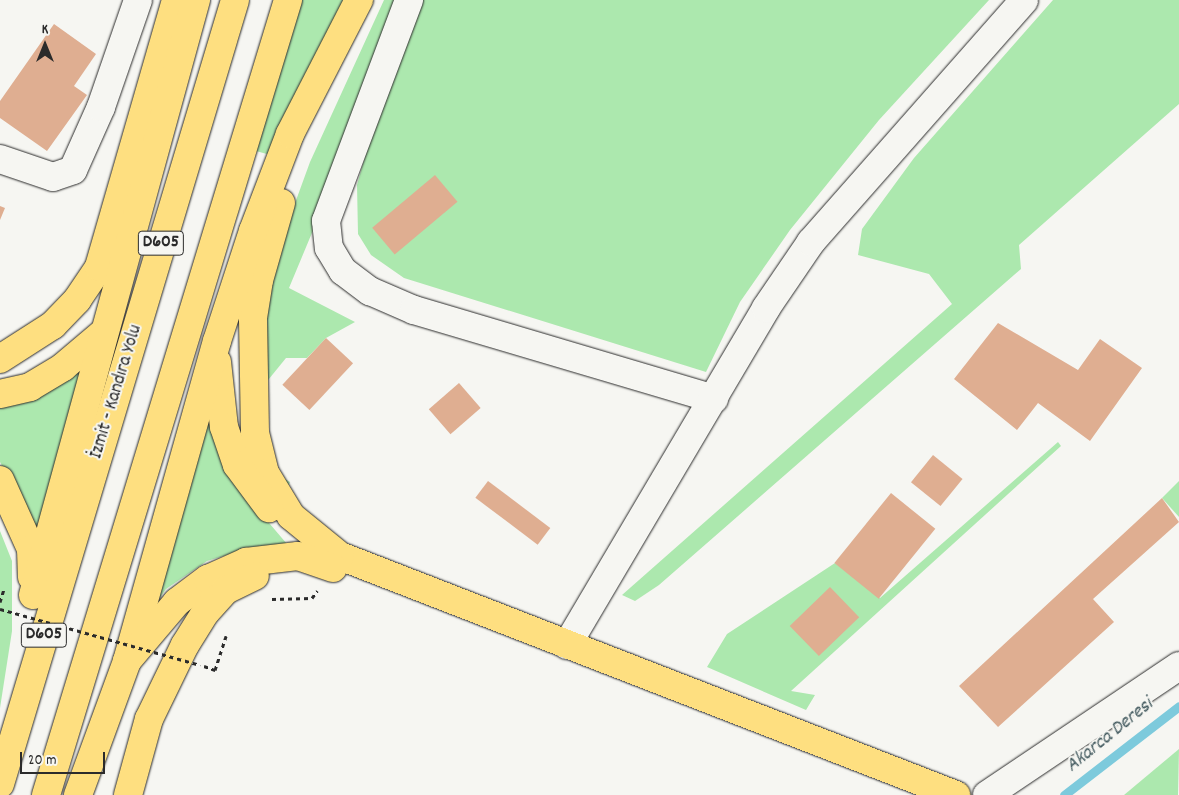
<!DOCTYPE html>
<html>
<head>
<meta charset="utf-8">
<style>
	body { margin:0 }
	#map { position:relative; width:1179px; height:795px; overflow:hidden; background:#f6f6f2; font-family:Dekko,sans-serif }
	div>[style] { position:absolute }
	.green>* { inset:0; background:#ace8ae }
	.stream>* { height:9px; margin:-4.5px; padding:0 4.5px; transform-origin:4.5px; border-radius:4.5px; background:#7dcadc }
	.building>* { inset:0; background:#dfae91; transform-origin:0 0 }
	.path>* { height:3px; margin-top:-1.5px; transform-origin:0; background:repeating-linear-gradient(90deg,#2b2b2b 0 4px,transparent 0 8px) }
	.roads { filter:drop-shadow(0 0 1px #2b2b2b) drop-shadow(0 0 1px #2b2b2b) }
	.minor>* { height:28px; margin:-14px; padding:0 14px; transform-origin:14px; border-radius:14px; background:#f6f6f2 }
	.major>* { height:28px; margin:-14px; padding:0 14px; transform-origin:14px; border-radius:14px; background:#fedf80 }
	.highway>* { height:28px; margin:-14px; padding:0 14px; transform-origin:14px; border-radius:14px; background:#fedf80 }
	.path-bridge>* { height:3px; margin-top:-1.5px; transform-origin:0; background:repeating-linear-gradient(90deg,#2b2b2b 0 4px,transparent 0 8px) }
	span { translate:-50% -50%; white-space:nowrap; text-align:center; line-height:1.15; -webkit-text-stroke:4px #f6f6f2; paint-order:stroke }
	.shield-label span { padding:1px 4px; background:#f6f6f2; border:1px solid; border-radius:4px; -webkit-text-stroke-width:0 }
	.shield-label { font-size:18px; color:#2b2b2b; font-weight:700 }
	.street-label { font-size:19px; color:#2b2b2b }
	.water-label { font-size:20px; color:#445b60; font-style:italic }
	.north { position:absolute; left:20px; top:20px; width:50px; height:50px; -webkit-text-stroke:4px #f6f6f2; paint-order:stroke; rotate:0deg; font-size:14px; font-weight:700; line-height:20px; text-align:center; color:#2b2b2b }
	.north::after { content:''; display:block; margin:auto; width:18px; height:22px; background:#2b2b2b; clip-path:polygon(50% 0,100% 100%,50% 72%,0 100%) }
	.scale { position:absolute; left:20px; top:752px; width:85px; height:22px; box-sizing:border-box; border:2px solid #2b2b2b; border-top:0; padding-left:6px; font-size:15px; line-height:18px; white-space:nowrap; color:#2b2b2b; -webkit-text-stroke:4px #f6f6f2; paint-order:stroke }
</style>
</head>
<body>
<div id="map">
	<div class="green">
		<i style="clip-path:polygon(301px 0,351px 0,274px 156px,256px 151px)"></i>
		<i style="clip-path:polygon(384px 0,989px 0,879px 120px,790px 230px,740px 302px,706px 372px,404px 278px,371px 255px,358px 234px,357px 185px,407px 5px,289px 288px,355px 322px,326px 338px,307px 358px,286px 358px,260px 390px,273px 472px,290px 482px,285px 496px,269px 470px,255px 387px,259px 302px,310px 162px)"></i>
		<i style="clip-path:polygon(1053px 0,1179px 0,1179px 104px,1019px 245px,1021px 269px,659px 585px,635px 601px,622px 595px,952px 304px,929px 274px,858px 255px,862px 229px,914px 158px)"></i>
		<i style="clip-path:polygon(86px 363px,40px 540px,0 462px,0 407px)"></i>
		<i style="clip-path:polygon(207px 396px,235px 483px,287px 544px,247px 549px,207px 561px,166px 589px,147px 616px)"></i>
		<i style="clip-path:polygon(1058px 442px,1061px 446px,791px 691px,815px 695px,806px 710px,707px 667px,727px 634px,835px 563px,880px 598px)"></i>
		<i style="clip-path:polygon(1179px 481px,1179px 517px,1162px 498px)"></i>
		<i style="clip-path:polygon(0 531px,12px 561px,12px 631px,0 708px)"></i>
		<i style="clip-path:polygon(1179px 749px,1178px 795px,1124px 795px)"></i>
	</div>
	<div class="stream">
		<i style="left:1064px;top:795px;width:145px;rotate:-37.7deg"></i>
	</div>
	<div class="building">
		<i style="clip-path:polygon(54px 24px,96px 54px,74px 86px,87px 95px,47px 151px,0 118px,0 101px)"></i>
		<i style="left:435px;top:175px;width:35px;height:82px;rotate:50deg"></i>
		<i style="clip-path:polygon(0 206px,5px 208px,0 220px)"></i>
		<i style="clip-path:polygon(998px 323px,1078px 370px,1100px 339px,1142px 368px,1090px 441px,1038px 403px,1017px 430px,954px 379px)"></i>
		<i style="left:326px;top:338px;width:37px;height:64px;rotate:43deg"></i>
		<i style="left:459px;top:383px;width:33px;height:40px;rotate:49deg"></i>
		<i style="left:933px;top:455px;width:38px;height:35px;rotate:39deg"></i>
		<i style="left:488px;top:481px;width:78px;height:21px;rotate:37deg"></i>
		<i style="left:891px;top:493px;width:57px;height:90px;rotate:39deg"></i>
		<i style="clip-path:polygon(1162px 498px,1179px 522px,1093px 599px,1114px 622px,998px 727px,959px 686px)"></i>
		<i style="left:830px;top:587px;width:42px;height:56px;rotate:46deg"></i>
	</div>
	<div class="path">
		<i style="left:272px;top:599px;width:40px;rotate:-1.4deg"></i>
		<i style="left:312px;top:598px;width:9px;rotate:-54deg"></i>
		<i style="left:0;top:602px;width:14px;rotate:-73deg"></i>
		<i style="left:204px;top:666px;width:12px;rotate:20deg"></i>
		<i style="left:215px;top:670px;width:36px;rotate:-72deg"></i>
	</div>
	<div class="roads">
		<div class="minor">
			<i style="left:409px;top:0;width:236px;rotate:110.6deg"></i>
			<i style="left:326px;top:221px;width:27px;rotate:84deg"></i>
			<i style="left:329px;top:248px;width:27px;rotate:59deg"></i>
			<i style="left:343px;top:271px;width:34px;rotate:37deg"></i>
			<i style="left:370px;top:291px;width:48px;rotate:23.4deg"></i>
			<i style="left:414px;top:310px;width:313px;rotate:16.5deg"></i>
			<i style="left:0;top:159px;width:56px;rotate:18.8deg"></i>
			<i style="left:53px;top:177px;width:21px;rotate:-19deg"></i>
			<i style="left:73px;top:170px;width:69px;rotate:-66deg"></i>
			<i style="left:101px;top:107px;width:113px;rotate:-70.9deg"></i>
			<i style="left:567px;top:645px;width:391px;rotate:-59.4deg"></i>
			<i style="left:766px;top:308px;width:80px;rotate:-55.7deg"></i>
			<i style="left:811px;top:242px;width:322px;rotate:-48.6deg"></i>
			<i style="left:987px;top:795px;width:231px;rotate:-33.9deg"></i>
		</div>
		<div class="major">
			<i style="left:340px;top:556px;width:661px;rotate:21.21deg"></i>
		</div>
		<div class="highway">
			<i style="left:281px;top:203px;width:80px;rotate:105.9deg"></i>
			<i style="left:259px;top:280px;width:39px;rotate:99deg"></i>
			<i style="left:253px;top:319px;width:114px;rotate:89deg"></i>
			<i style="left:255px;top:433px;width:41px;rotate:76deg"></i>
			<i style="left:265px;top:473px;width:50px;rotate:58.8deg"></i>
			<i style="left:291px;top:516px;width:63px;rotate:39.2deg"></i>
			<i style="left:0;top:359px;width:63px;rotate:-32.7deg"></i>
			<i style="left:53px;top:325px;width:35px;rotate:-46deg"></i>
			<i style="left:77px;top:300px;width:40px;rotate:-56deg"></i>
			<i style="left:99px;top:267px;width:278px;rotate:-73.9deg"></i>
			<i style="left:217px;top:362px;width:65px;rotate:83.9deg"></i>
			<i style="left:224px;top:427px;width:40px;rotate:71.1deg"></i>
			<i style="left:237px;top:465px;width:54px;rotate:53.3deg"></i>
			<i style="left:0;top:394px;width:31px;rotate:-13deg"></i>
			<i style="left:30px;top:387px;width:39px;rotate:-31deg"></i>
			<i style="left:63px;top:367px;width:52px;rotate:-40.4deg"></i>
			<i style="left:0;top:480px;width:76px;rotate:65.8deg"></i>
			<i style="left:31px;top:549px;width:28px;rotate:88deg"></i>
			<i style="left:33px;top:595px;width:617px;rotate:-74.68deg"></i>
			<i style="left:127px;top:661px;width:332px;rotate:-74.3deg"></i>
			<i style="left:217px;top:341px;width:116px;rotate:-71.9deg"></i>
			<i style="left:253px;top:231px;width:104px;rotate:-69.1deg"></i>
			<i style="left:290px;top:134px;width:151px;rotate:-62.8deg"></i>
			<i style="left:0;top:784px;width:818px;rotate:-73.31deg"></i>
			<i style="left:46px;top:795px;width:831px;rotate:-73.07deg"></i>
			<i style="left:78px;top:795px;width:143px;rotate:-69.9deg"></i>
			<i style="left:127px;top:661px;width:77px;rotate:-49.7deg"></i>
			<i style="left:177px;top:602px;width:39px;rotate:-37deg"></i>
			<i style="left:208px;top:579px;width:42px;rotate:-24.1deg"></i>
			<i style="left:246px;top:562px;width:52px;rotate:-6.6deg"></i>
			<i style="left:298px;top:556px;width:37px;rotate:19deg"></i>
			<i style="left:128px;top:795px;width:79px;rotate:-74.6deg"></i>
			<i style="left:149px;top:719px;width:82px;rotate:-64.1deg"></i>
			<i style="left:185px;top:645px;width:39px;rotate:-58deg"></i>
			<i style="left:206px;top:612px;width:30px;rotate:-48deg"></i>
			<i style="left:226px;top:590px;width:32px;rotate:-26deg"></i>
		</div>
	</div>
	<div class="path-bridge">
		<i style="left:0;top:609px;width:208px;rotate:15.6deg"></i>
	</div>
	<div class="shield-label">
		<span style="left:161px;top:243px">D605</span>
		<span style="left:44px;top:635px">D605</span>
	</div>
	<div class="street-label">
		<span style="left:117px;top:392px;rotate:-73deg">İzmit - Kandıra Yolu</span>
	</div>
	<div class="water-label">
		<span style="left:1110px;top:736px;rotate:-39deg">Akarca Deresi</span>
	</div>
	<div class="north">K</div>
	<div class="scale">20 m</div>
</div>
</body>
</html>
